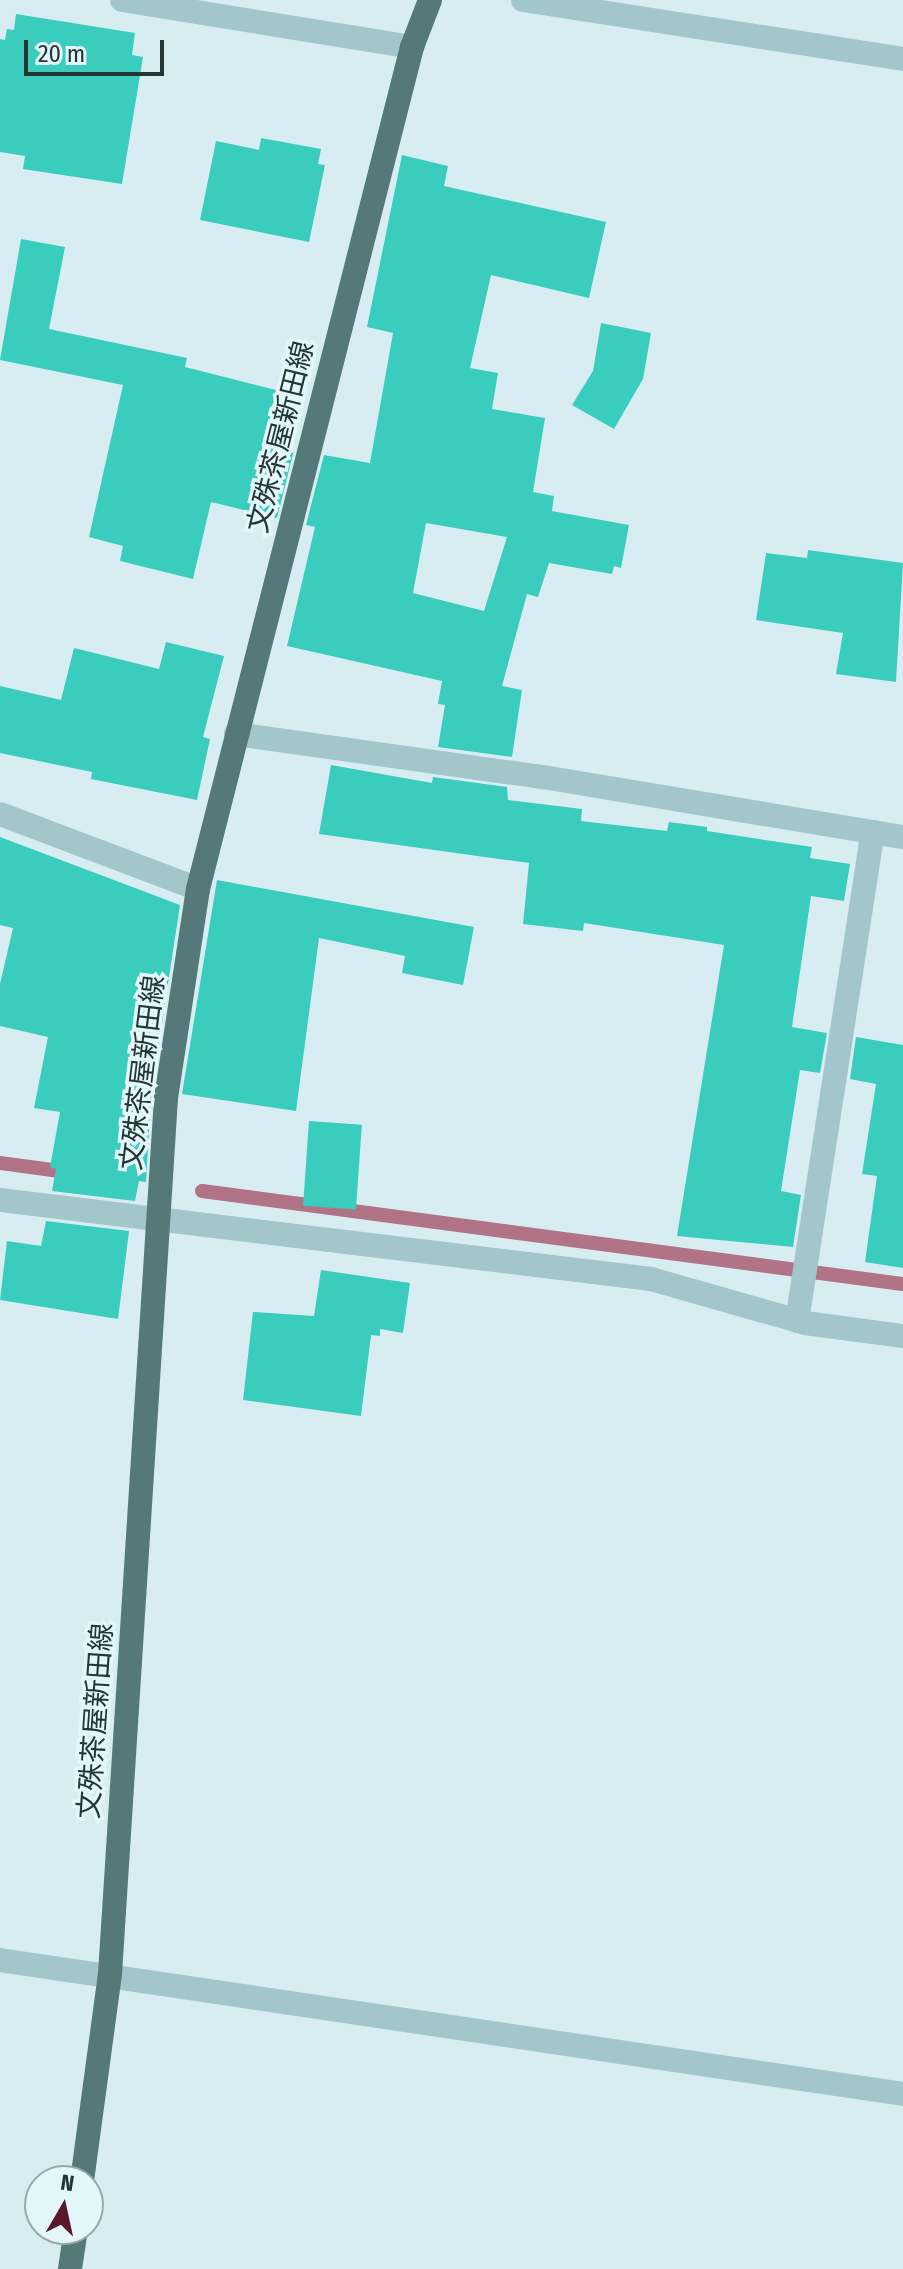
<!DOCTYPE html>
<html>
<head>
<meta charset="utf-8">
<style>
	body { margin:0 }
	#map { position:relative; width:903px; height:2269px; overflow:hidden; background:#d7edf2; font-family:"Fira Sans Condensed","Noto Sans JP",sans-serif }
	div>[style] { position:absolute }
	.stream>* { height:14px; margin:-7px; padding:0 7px; transform-origin:7px; border-radius:7px; background:#b17487 }
	.building>* { inset:0; background:#3acdbe; transform-origin:0 0 }
	.minor>* { height:24px; margin:-12px; padding:0 12px; transform-origin:12px; border-radius:12px; background:#a3c6cb }
	.major>* { height:24px; margin:-12px; padding:0 12px; transform-origin:12px; border-radius:12px; background:#557878 }
	span { translate:-50% -50%; white-space:nowrap; text-align:center; line-height:1.15; -webkit-text-stroke:7px #e3f6fa; paint-order:stroke }
	.street-label { font-size:28px; color:#253535 }
	.north { position:absolute; left:24px; top:2165px; width:80px; height:80px; box-sizing:border-box; background:#e3f6fa; border:2px solid #97a9ab; border-radius:50%; rotate:9deg; font-size:22px; font-weight:700; line-height:32px; text-align:center; color:#253535 }
	.north::after { content:''; display:block; margin:auto; width:28px; height:36px; background:#59192b; clip-path:polygon(50% 0,100% 100%,50% 72%,0 100%) }
	.scale { position:absolute; left:24px; top:40px; width:140px; height:36px; box-sizing:border-box; border:4px solid #253535; border-top:0; padding-left:10px; font-size:24px; line-height:28px; white-space:nowrap; color:#253535; -webkit-text-stroke:6px #e3f6fa; paint-order:stroke }
</style>
</head>
<body>
<div id="map">
	<div class="stream">
		<i style="left:0;top:1163px;width:75px;rotate:7.7deg"></i>
		<i style="left:202px;top:1191px;width:707px;rotate:7.56deg"></i>
	</div>
	<div class="building">
		<i style="clip-path:polygon(16px 14px,135px 33px,132px 55px,143px 57px,122px 184px,23px 169px,25px 156px,0 152px,0 39px,5px 40px,7px 29px,14px 30px)"></i>
		<i style="clip-path:polygon(261px 138px,321px 149px,318px 164px,325px 165px,309px 242px,200px 220px,216px 141px,259px 150px)"></i>
		<i style="clip-path:polygon(evenodd,402px 155px,448px 166px,444px 186px,606px 222px,589px 298px,491px 275px,470px 368px,498px 373px,492px 409px,545px 418px,533px 492px,554px 496px,552px 511px,629px 525px,621px 568px,614px 566px,612px 574px,549px 563px,538px 597px,527px 594px,502px 686px,522px 690px,512px 757px,438px 747px,445px 705px,438px 704px,442px 681px,287px 646px,315px 527px,306px 525px,324px 455px,370px 463px,393px 333px,367px 327px,402px 155px,426px 523px,507px 537px,484px 611px,413px 593px,426px 523px)"></i>
		<i style="clip-path:polygon(21px 239px,65px 247px,49px 329px,187px 358px,185px 367px,284px 392px,271px 446px,294px 450px,277px 518px,211px 502px,193px 579px,120px 561px,123px 546px,89px 537px,123px 385px,0 360px)"></i>
		<i style="clip-path:polygon(601px 323px,651px 333px,643px 379px,614px 429px,572px 405px,593px 371px)"></i>
		<i style="clip-path:polygon(808px 550px,903px 563px,896px 682px,836px 674px,843px 633px,756px 620px,766px 553px,807px 558px)"></i>
		<i style="clip-path:polygon(166px 642px,224px 656px,203px 737px,210px 739px,197px 800px,91px 779px,92px 772px,0 753px,0 686px,61px 700px,74px 648px,159px 669px)"></i>
		<i style="clip-path:polygon(331px 765px,432px 783px,433px 777px,507px 787px,508px 800px,582px 809px,581px 821px,667px 831px,669px 822px,707px 827px,707px 831px,812px 847px,810px 858px,850px 864px,844px 901px,811px 896px,792px 1027px,827px 1033px,820px 1073px,800px 1070px,781px 1191px,801px 1195px,793px 1247px,677px 1236px,724px 945px,584px 923px,583px 931px,523px 924px,529px 863px,319px 834px)"></i>
		<i style="clip-path:polygon(0 837px,180px 905px,151px 1096px,146px 1182px,139px 1181px,135px 1201px,52px 1191px,56px 1169px,50px 1167px,60px 1112px,34px 1108px,48px 1037px,0 1026px,0 984px,13px 928px,0 925px)"></i>
		<i style="clip-path:polygon(217px 880px,474px 927px,463px 985px,402px 973px,405px 956px,319px 938px,296px 1111px,182px 1094px)"></i>
		<i style="clip-path:polygon(856px 1037px,903px 1045px,903px 1268px,865px 1262px,877px 1176px,862px 1174px,876px 1084px,850px 1079px)"></i>
		<i style="left:309px;top:1121px;width:53px;height:85px;rotate:4deg"></i>
		<i style="clip-path:polygon(46px 1221px,129px 1231px,118px 1319px,0 1300px,7px 1241px,41px 1246px)"></i>
		<i style="clip-path:polygon(321px 1270px,410px 1283px,403px 1333px,380px 1329px,380px 1336px,371px 1335px,361px 1416px,243px 1400px,253px 1312px,314px 1316px)"></i>
	</div>
	<div class="minor">
		<i style="left:122px;top:0;width:294px;rotate:9.2deg"></i>
		<i style="left:523px;top:0;width:385px;rotate:8.8deg"></i>
		<i style="left:236px;top:734px;width:310px;rotate:8deg"></i>
		<i style="left:543px;top:777px;width:365px;rotate:9.5deg"></i>
		<i style="left:0;top:814px;width:212px;rotate:20.7deg"></i>
		<i style="left:0;top:1200px;width:656px;rotate:6.92deg"></i>
		<i style="left:651px;top:1279px;width:160px;rotate:15.9deg"></i>
		<i style="left:805px;top:1323px;width:99px;rotate:7.6deg"></i>
		<i style="left:797px;top:1321px;width:495px;rotate:-81.2deg"></i>
		<i style="left:0;top:1960px;width:913px;rotate:8.44deg"></i>
	</div>
	<div class="major">
		<i style="left:82px;top:2181px;width:209px;rotate:-82.3deg"></i>
		<i style="left:110px;top:1974px;width:878px;rotate:-86.34deg"></i>
		<i style="left:166px;top:1098px;width:211px;rotate:-81.3deg"></i>
		<i style="left:198px;top:889px;width:869px;rotate:-75.74deg"></i>
		<i style="left:412px;top:47px;width:50px;rotate:-69deg"></i>
		<i style="left:70px;top:2269px;width:40px;rotate:-81.5deg"></i>
	</div>
	<div class="street-label">
		<span style="left:281px;top:437px;rotate:-76deg">文殊茶屋新田線</span>
		<span style="left:143px;top:1073px;rotate:-83deg">文殊茶屋新田線</span>
		<span style="left:96px;top:1721px;rotate:-86deg">文殊茶屋新田線</span>
	</div>
	<div class="north">N</div>
	<div class="scale">20 m</div>
</div>
</body>
</html>
